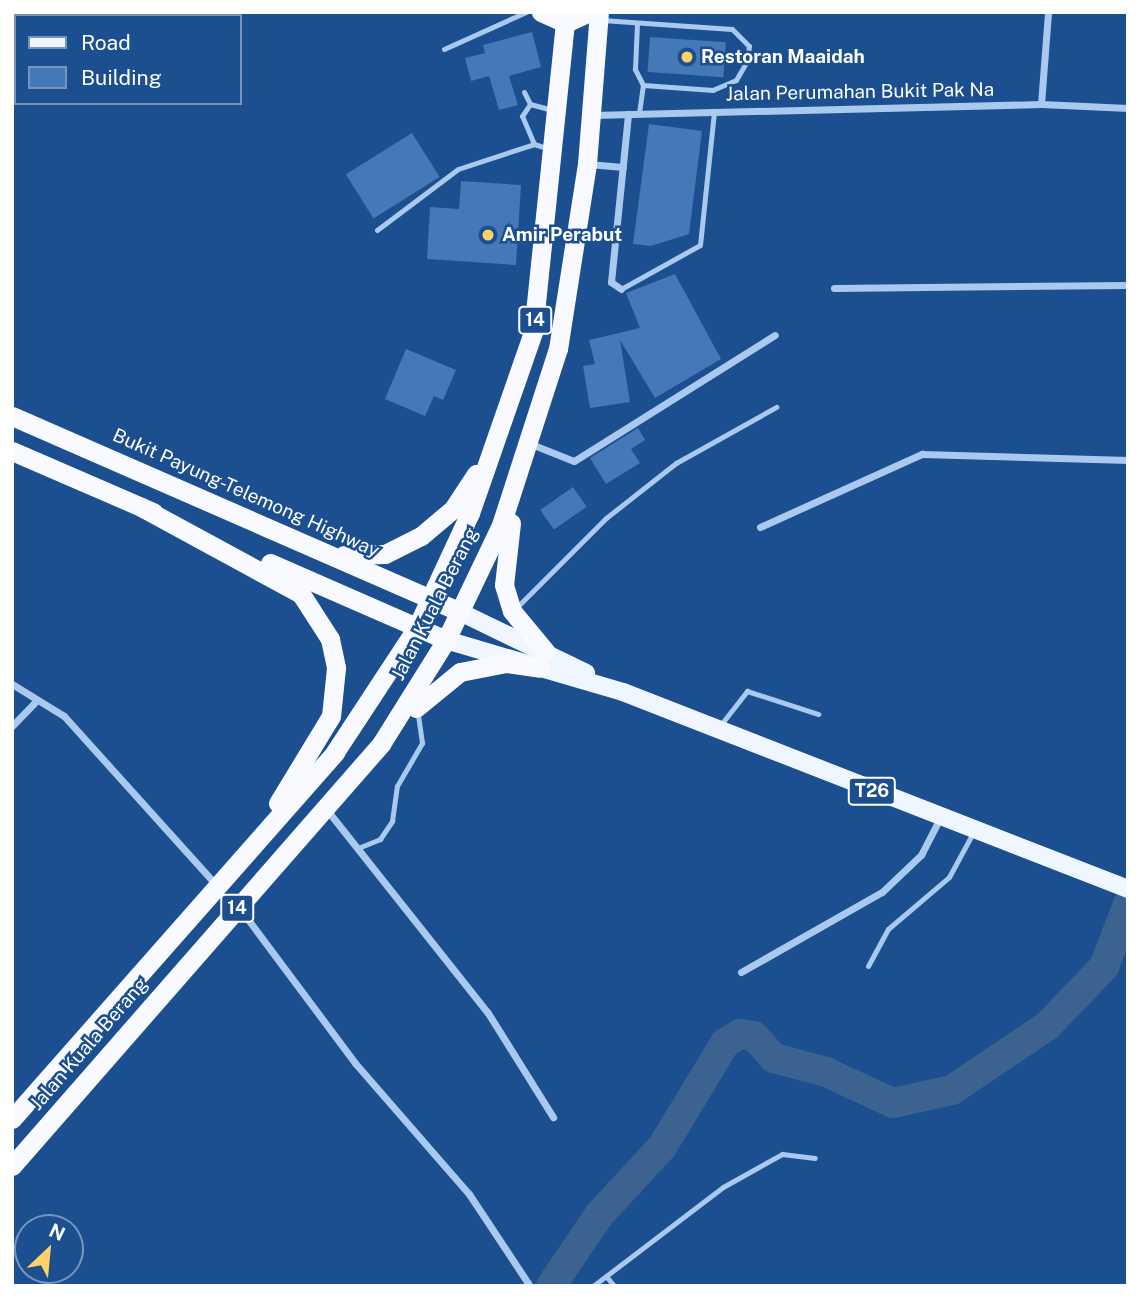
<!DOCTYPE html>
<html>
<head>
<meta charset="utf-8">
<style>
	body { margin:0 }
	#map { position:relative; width:1140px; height:1298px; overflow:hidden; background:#1b4f8f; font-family:"Public Sans",sans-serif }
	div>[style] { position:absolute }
	.river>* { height:30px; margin:-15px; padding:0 15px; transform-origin:15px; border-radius:15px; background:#3c6290 }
	.building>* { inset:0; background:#4478b7; transform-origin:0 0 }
	.service>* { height:5px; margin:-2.5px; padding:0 2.5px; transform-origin:2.5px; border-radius:2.5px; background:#a9c9ee }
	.minor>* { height:7px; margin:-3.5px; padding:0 3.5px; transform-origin:3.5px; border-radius:3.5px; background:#a9c9ee }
	.primary>* { height:18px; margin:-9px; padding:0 9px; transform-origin:9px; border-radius:9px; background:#f0f6ff }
	.trunk>* { height:19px; margin:-9.5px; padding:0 9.5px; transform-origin:9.5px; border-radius:9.5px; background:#f8faff }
	.dots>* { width:19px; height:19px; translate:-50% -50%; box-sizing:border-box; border:4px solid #1b4f8f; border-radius:50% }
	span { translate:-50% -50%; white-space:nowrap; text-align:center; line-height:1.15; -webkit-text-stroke:5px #1b4f8f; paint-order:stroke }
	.shield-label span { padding:2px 5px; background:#1b4f8f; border:2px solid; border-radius:5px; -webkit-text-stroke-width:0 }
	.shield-label { font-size:18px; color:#fff; font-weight:700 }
	.poi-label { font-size:19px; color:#fff; font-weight:700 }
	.left { translate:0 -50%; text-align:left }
	.street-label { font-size:19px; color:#fff }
	.frame { position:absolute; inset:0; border:14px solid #fff; pointer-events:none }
	.legend { position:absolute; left:14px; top:14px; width:228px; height:91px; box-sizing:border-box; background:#1b4f8f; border:2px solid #7695bc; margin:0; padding:9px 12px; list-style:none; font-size:21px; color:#fff }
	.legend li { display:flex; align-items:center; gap:14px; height:35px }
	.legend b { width:35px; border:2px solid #7695bc }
	.north { position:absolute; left:14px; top:1214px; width:70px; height:70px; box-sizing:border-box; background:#1b4f8f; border:2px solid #7695bc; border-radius:50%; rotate:26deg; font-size:19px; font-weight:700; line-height:28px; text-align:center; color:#fff }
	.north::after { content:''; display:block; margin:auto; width:24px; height:32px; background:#ffd166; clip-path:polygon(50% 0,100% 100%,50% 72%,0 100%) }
</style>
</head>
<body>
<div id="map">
	<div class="river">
		<i style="left:551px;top:1286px;width:86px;rotate:-55.9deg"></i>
		<i style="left:599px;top:1215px;width:93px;rotate:-47.2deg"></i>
		<i style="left:662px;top:1147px;width:122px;rotate:-58.8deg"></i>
		<i style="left:725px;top:1043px;width:17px;rotate:-31deg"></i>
		<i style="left:740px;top:1034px;width:14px;rotate:8deg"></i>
		<i style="left:754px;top:1036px;width:30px;rotate:48deg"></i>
		<i style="left:774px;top:1058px;width:54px;rotate:15.1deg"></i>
		<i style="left:826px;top:1072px;width:74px;rotate:24.8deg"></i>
		<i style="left:893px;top:1103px;width:60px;rotate:-12.4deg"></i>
		<i style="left:952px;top:1090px;width:115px;rotate:-34deg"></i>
		<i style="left:1047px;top:1026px;width:82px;rotate:-46deg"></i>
		<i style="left:1104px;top:967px;width:67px;rotate:-69.1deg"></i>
	</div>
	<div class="building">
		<i style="clip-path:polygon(532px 32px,541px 67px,509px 76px,518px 105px,499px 110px,489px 76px,471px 81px,465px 58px,485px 53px,483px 45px)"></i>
		<i style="left:650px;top:37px;width:76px;height:35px;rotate:4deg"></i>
		<i style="clip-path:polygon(649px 124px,702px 131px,689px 234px,651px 246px,633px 244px)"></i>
		<i style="left:412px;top:133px;width:52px;height:78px;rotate:58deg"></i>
		<i style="clip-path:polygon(461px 181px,521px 185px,516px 265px,427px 259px,430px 207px,459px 209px)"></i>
		<i style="clip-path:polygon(675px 274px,721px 359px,655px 398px,620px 340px,630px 402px,590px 408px,583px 366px,595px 364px,589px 340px,640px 328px,626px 293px)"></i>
		<i style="clip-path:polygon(406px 349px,456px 370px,443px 400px,434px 396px,425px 416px,385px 399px)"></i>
		<i style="clip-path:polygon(638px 428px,645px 440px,631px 449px,640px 463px,606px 484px,590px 458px)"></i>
		<i style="left:573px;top:487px;width:24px;height:40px;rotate:55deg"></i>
	</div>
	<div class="service">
		<i style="left:602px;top:20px;width:130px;rotate:4deg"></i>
		<i style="left:732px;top:29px;width:24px;rotate:45deg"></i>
		<i style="left:749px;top:46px;width:15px;rotate:98deg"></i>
		<i style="left:747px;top:61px;width:22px;rotate:120deg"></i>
		<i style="left:736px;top:80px;width:25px;rotate:157deg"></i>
		<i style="left:713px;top:90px;width:70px;rotate:-175.9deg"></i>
		<i style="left:643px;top:85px;width:18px;rotate:-117deg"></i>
		<i style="left:635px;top:69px;width:46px;rotate:-87.5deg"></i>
		<i style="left:444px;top:49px;width:90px;rotate:-24.3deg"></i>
		<i style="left:524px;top:92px;width:13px;rotate:63deg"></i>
		<i style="left:639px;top:113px;width:28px;rotate:-82deg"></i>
		<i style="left:534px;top:144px;width:30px;rotate:-113deg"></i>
		<i style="left:522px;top:116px;width:14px;rotate:-56deg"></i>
		<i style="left:530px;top:104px;width:24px;rotate:15deg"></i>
		<i style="left:377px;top:230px;width:101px;rotate:-37deg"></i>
		<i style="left:458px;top:169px;width:80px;rotate:-18.2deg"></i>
		<i style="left:534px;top:144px;width:16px;rotate:18deg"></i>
		<i style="left:621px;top:289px;width:90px;rotate:-29.1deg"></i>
		<i style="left:700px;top:245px;width:135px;rotate:-84deg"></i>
		<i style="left:515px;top:609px;width:129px;rotate:-45deg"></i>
		<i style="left:606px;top:518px;width:89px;rotate:-38.2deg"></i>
		<i style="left:676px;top:463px;width:115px;rotate:-29.2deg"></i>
		<i style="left:719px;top:727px;width:46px;rotate:-52.1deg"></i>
		<i style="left:747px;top:691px;width:75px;rotate:17.9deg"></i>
		<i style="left:358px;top:848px;width:24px;rotate:-22deg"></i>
		<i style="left:380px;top:839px;width:22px;rotate:-56deg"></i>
		<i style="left:392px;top:821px;width:35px;rotate:-82deg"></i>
		<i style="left:397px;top:786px;width:50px;rotate:-59.8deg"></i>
		<i style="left:422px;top:743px;width:30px;rotate:-98deg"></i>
		<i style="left:868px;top:966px;width:42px;rotate:-61.6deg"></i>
		<i style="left:888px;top:929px;width:80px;rotate:-40.4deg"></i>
		<i style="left:949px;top:877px;width:52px;rotate:-61.5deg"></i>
		<i style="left:606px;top:1276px;width:13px;rotate:51deg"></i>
		<i style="left:593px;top:1286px;width:163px;rotate:-37.3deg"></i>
		<i style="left:723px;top:1187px;width:68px;rotate:-29.2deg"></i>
		<i style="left:782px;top:1154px;width:33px;rotate:7deg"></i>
	</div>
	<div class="minor">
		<i style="left:1041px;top:104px;width:92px;rotate:-85.6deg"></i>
		<i style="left:593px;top:115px;width:448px;rotate:-1.4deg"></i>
		<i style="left:1041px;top:104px;width:87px;rotate:2.6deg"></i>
		<i style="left:588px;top:164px;width:35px;rotate:5deg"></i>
		<i style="left:834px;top:288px;width:294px;rotate:-0.6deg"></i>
		<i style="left:621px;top:289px;width:12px;rotate:-145deg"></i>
		<i style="left:611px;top:282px;width:169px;rotate:-84.2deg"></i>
		<i style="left:531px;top:444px;width:46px;rotate:21.6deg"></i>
		<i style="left:574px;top:461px;width:237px;rotate:-32.1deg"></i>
		<i style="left:760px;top:527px;width:178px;rotate:-24.3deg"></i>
		<i style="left:922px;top:454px;width:206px;rotate:1.7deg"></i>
		<i style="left:12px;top:684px;width:61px;rotate:31.6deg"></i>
		<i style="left:64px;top:716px;width:227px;rotate:48deg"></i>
		<i style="left:12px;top:726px;width:32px;rotate:-46deg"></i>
		<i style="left:327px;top:810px;width:259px;rotate:51.6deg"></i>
		<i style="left:488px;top:1013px;width:123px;rotate:58deg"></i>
		<i style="left:241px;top:910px;width:191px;rotate:53.3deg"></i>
		<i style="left:355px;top:1063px;width:174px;rotate:49deg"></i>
		<i style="left:469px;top:1194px;width:110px;rotate:56.5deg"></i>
		<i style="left:741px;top:972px;width:162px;rotate:-29.6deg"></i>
		<i style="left:882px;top:892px;width:54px;rotate:-43.5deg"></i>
		<i style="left:921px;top:855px;width:42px;rotate:-62.8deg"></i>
	</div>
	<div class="primary">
		<i style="left:460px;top:612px;width:140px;rotate:25.8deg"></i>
		<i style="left:446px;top:640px;width:184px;rotate:16.4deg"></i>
		<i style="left:623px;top:692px;width:542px;rotate:21.31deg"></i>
	</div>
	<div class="trunk">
		<i style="left:541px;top:12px;width:27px;rotate:24deg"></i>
		<i style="left:566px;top:23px;width:26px;rotate:-25deg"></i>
		<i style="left:12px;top:416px;width:489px;rotate:23.6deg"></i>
		<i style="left:12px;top:451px;width:154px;rotate:23.4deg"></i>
		<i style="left:141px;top:507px;width:182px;rotate:28.5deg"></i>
		<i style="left:301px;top:594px;width:54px;rotate:57.2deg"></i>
		<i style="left:330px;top:639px;width:30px;rotate:78deg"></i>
		<i style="left:336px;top:668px;width:48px;rotate:95.9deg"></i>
		<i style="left:331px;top:716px;width:102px;rotate:121.3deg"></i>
		<i style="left:511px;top:523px;width:62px;rotate:96.4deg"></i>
		<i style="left:504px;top:585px;width:27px;rotate:73deg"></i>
		<i style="left:512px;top:611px;width:53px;rotate:50.3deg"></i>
		<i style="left:344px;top:555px;width:41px;rotate:-1.4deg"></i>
		<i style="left:385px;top:554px;width:40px;rotate:-26.6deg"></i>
		<i style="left:421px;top:536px;width:42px;rotate:-40.2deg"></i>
		<i style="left:453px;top:509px;width:42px;rotate:-56.7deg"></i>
		<i style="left:270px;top:563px;width:192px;rotate:23.6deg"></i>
		<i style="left:416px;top:708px;width:57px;rotate:-39.3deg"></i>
		<i style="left:460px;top:672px;width:47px;rotate:-11.1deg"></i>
		<i style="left:506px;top:663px;width:34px;rotate:8deg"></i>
		<i style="left:12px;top:1119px;width:489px;rotate:-48.6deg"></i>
		<i style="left:335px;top:752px;width:149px;rotate:-56.7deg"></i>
		<i style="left:417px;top:627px;width:126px;rotate:-65.1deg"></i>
		<i style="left:470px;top:513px;width:192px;rotate:-70.8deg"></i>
		<i style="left:533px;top:332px;width:322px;rotate:-84.1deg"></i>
		<i style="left:12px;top:1166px;width:561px;rotate:-48.83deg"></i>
		<i style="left:381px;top:744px;width:123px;rotate:-58deg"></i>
		<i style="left:446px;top:640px;width:127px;rotate:-64.4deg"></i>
		<i style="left:501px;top:525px;width:185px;rotate:-72.1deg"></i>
		<i style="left:558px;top:349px;width:187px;rotate:-81.1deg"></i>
		<i style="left:587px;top:164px;width:152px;rotate:-85.5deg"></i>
	</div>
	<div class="dots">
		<i style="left:687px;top:57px;background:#ffd166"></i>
		<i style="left:488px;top:235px;background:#ffd166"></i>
	</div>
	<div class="shield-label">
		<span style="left:535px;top:320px">14</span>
		<span style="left:872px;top:791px">T26</span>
		<span style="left:237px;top:908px">14</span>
	</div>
	<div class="poi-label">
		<span class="left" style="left:701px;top:57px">Restoran Maaidah</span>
		<span class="left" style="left:502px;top:235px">Amir Perabut</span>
	</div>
	<div class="street-label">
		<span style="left:860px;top:92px;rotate:-1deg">Jalan Perumahan Bukit Pak Na</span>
		<span style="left:246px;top:493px;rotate:24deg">Bukit Payung-Telemong Highway</span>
		<span style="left:435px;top:604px;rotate:-63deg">Jalan Kuala Berang</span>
		<span style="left:89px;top:1044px;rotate:-49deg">Jalan Kuala Berang</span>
	</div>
	<div class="frame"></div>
	<ul class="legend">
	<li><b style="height:9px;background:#f0f6ff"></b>Road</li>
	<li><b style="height:19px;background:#4478b7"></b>Building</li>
	</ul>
	<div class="north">N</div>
</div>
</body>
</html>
